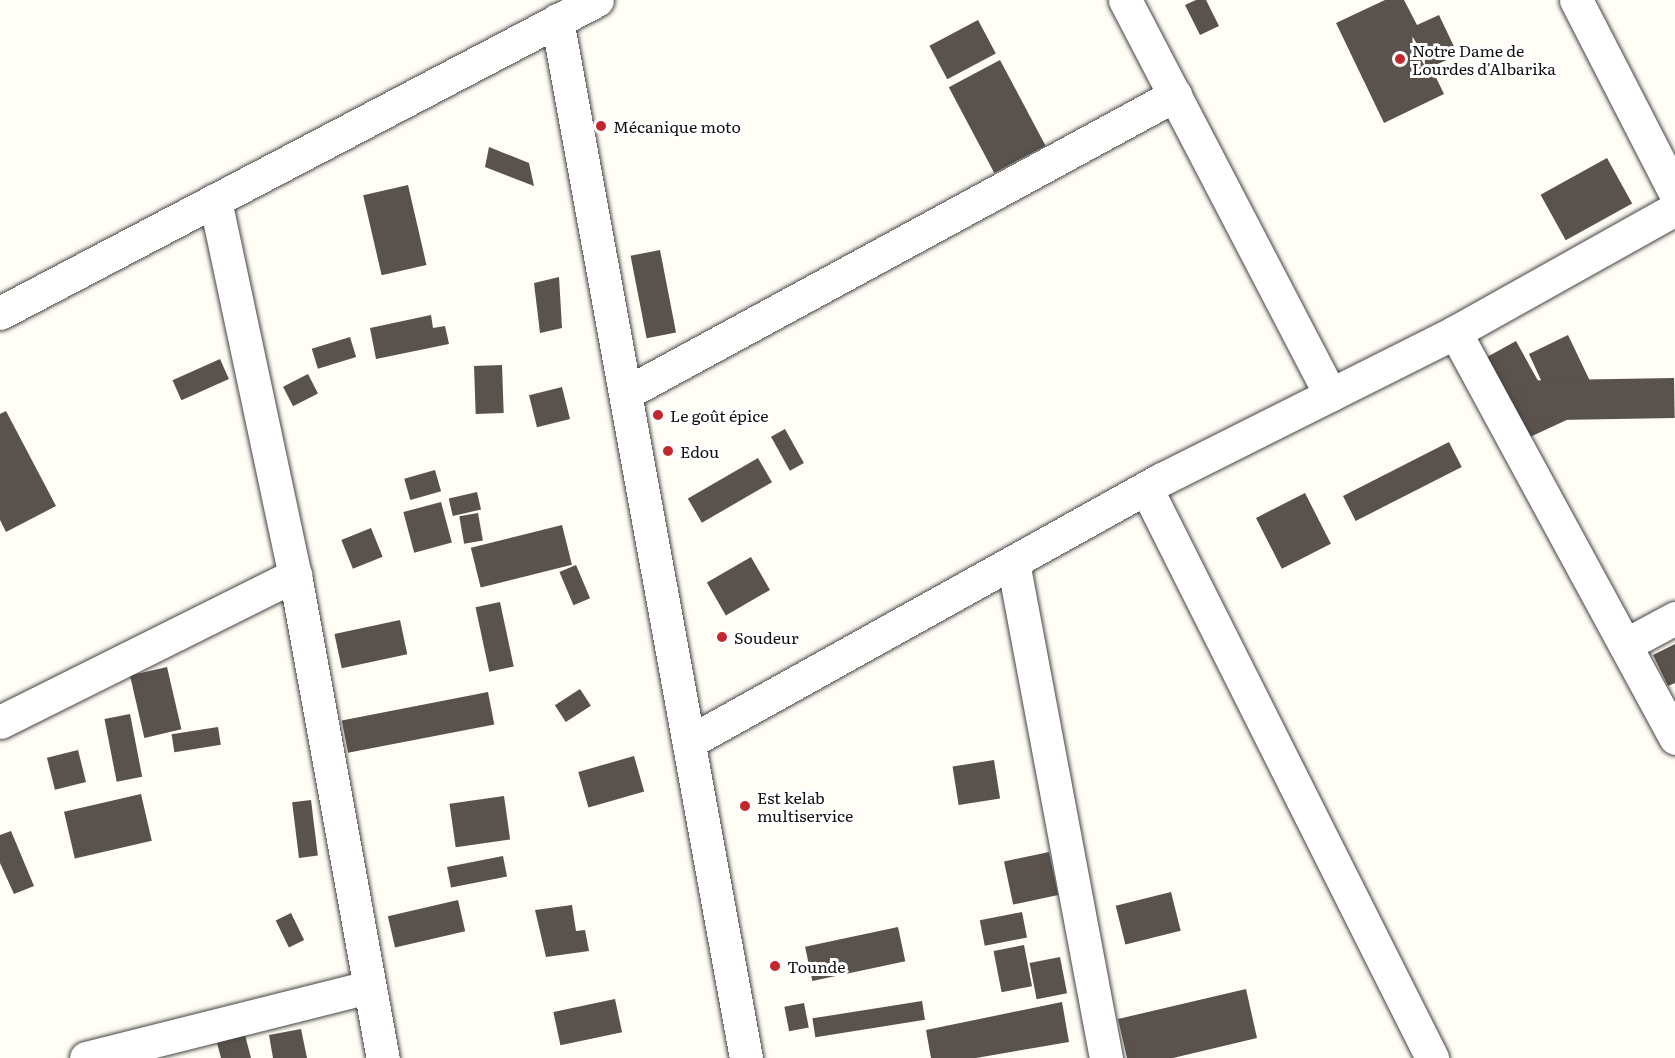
<!DOCTYPE html>
<html>
<head>
<meta charset="utf-8">
<style>
	body { margin:0 }
	#map { position:relative; width:1675px; height:1058px; overflow:hidden; background:#fffdf5; font-family:Literata,serif }
	div>[style] { position:absolute }
	.building>* { inset:0; background:#5a524d; transform-origin:0 0 }
	.roads { filter:drop-shadow(0 0 2px #444) drop-shadow(0 0 2px #444) }
	.minor>* { height:33px; margin:-16.5px; padding:0 16.5px; transform-origin:16.5px; border-radius:16.5px; background:#fff }
	.dots>* { width:16px; height:16px; translate:-50% -50%; box-sizing:border-box; border:3px solid #fff; border-radius:50% }
	span { translate:-50% -50%; white-space:nowrap; text-align:center; line-height:1.15; -webkit-text-stroke:6px #fff; paint-order:stroke }
	.poi-label { font-size:16px; color:#111 }
	.left { translate:0 -50%; text-align:left }
</style>
</head>
<body>
<div id="map">
	<div class="building">
		<i style="clip-path:polygon(1196px 0,1206px 0,1219px 26px,1200px 35px,1185px 5px)"></i>
		<i style="clip-path:polygon(1385px 0,1404px 0,1417px 25px,1439px 15px,1458px 55px,1431px 67px,1444px 94px,1384px 123px,1336px 23px)"></i>
		<i style="left:978px;top:20px;width:38px;height:55px;rotate:62deg"></i>
		<i style="left:1000px;top:60px;width:97px;height:58px;rotate:62deg"></i>
		<i style="clip-path:polygon(489px 147px,529px 163px,534px 186px,485px 167px)"></i>
		<i style="left:1607px;top:158px;width:52px;height:76px;rotate:61deg"></i>
		<i style="left:408px;top:185px;width:82px;height:46px;rotate:77deg"></i>
		<i style="left:660px;top:250px;width:84px;height:30px;rotate:79deg"></i>
		<i style="clip-path:polygon(559px 277px,562px 328px,540px 333px,534px 283px)"></i>
		<i style="clip-path:polygon(431px 315px,433px 328px,445px 326px,449px 344px,376px 359px,370px 328px)"></i>
		<i style="clip-path:polygon(1568px 335px,1601px 404px,1530px 437px,1487px 357px,1516px 341px,1557px 415px,1529px 354px)"></i>
		<i style="left:350px;top:337px;width:21px;height:40px;rotate:73deg"></i>
		<i style="left:220px;top:359px;width:22px;height:52px;rotate:66deg"></i>
		<i style="left:502px;top:365px;width:48px;height:28px;rotate:88deg"></i>
		<i style="left:308px;top:374px;width:22px;height:28px;rotate:63deg"></i>
		<i style="left:1674px;top:378px;width:40px;height:147px;rotate:89deg"></i>
		<i style="left:562px;top:387px;width:33px;height:34px;rotate:76deg"></i>
		<i style="clip-path:polygon(6px 411px,56px 506px,6px 532px,0 520px,0 414px)"></i>
		<i style="left:785px;top:429px;width:39px;height:16px;rotate:61deg"></i>
		<i style="left:1449px;top:442px;width:28px;height:119px;rotate:63deg"></i>
		<i style="left:758px;top:458px;width:28px;height:81px;rotate:60deg"></i>
		<i style="left:435px;top:470px;width:22px;height:32px;rotate:74deg"></i>
		<i style="left:477px;top:492px;width:18px;height:29px;rotate:77deg"></i>
		<i style="left:1305px;top:493px;width:57px;height:55px;rotate:63deg"></i>
		<i style="left:441px;top:502px;width:42px;height:39px;rotate:75deg"></i>
		<i style="left:478px;top:513px;width:28px;height:19px;rotate:80deg"></i>
		<i style="left:562px;top:525px;width:41px;height:94px;rotate:76deg"></i>
		<i style="left:371px;top:528px;width:31px;height:32px;rotate:68deg"></i>
		<i style="left:751px;top:557px;width:38px;height:51px;rotate:60deg"></i>
		<i style="left:576px;top:565px;width:36px;height:18px;rotate:67deg"></i>
		<i style="left:500px;top:602px;width:66px;height:25px;rotate:78deg"></i>
		<i style="left:400px;top:620px;width:35px;height:67px;rotate:78deg"></i>
		<i style="clip-path:polygon(1675px 644px,1675px 683px,1668px 686px,1653px 655px)"></i>
		<i style="left:167px;top:667px;width:64px;height:38px;rotate:77deg"></i>
		<i style="left:580px;top:689px;width:20px;height:30px;rotate:57deg"></i>
		<i style="left:488px;top:692px;width:33px;height:149px;rotate:79deg"></i>
		<i style="left:130px;top:714px;width:64px;height:26px;rotate:79deg"></i>
		<i style="left:218px;top:727px;width:18px;height:47px;rotate:81deg"></i>
		<i style="left:78px;top:750px;width:33px;height:32px;rotate:76deg"></i>
		<i style="left:634px;top:756px;width:37px;height:58px;rotate:74deg"></i>
		<i style="left:994px;top:760px;width:39px;height:42px;rotate:81deg"></i>
		<i style="left:141px;top:794px;width:48px;height:79px;rotate:77deg"></i>
		<i style="left:504px;top:796px;width:44px;height:55px;rotate:82deg"></i>
		<i style="left:311px;top:800px;width:56px;height:19px;rotate:83deg"></i>
		<i style="clip-path:polygon(11px 831px,34px 886px,14px 894px,0 863px,0 835px)"></i>
		<i style="left:1049px;top:852px;width:44px;height:46px;rotate:78deg"></i>
		<i style="left:503px;top:856px;width:21px;height:57px;rotate:79deg"></i>
		<i style="left:1171px;top:892px;width:40px;height:57px;rotate:76deg"></i>
		<i style="left:458px;top:900px;width:32px;height:72px;rotate:77deg"></i>
		<i style="clip-path:polygon(572px 905px,576px 931px,585px 930px,589px 951px,546px 957px,535px 910px)"></i>
		<i style="left:1022px;top:912px;width:26px;height:43px;rotate:79deg"></i>
		<i style="left:291px;top:913px;width:30px;height:17px;rotate:64deg"></i>
		<i style="left:898px;top:927px;width:35px;height:95px;rotate:78deg"></i>
		<i style="left:1024px;top:945px;width:42px;height:31px;rotate:79deg"></i>
		<i style="left:1060px;top:957px;width:37px;height:31px;rotate:79deg"></i>
		<i style="clip-path:polygon(1246px 989px,1257px 1038px,1173px 1058px,1127px 1058px,1118px 1019px)"></i>
		<i style="left:615px;top:999px;width:34px;height:63px;rotate:78deg"></i>
		<i style="left:922px;top:1001px;width:19px;height:111px;rotate:81deg"></i>
		<i style="clip-path:polygon(1062px 1002px,1069px 1042px,976px 1058px,931px 1058px,926px 1030px)"></i>
		<i style="left:804px;top:1003px;width:25px;height:20px;rotate:79deg"></i>
		<i style="clip-path:polygon(301px 1029px,307px 1058px,273px 1058px,269px 1035px)"></i>
		<i style="clip-path:polygon(245px 1035px,251px 1058px,221px 1058px,217px 1043px)"></i>
	</div>
	<div class="roads">
		<div class="minor">
			<i style="left:1125px;top:0;width:445px;rotate:62.5deg"></i>
			<i style="left:1576px;top:0;width:217px;rotate:62.8deg"></i>
			<i style="left:557px;top:20px;width:1055px;rotate:79.68deg"></i>
			<i style="left:215px;top:200px;width:383px;rotate:78deg"></i>
			<i style="left:295px;top:575px;width:491px;rotate:79.7deg"></i>
			<i style="left:0;top:313px;width:674px;rotate:-27.67deg"></i>
			<i style="left:1455px;top:332px;width:462px;rotate:61.5deg"></i>
			<i style="left:626px;top:393px;width:625px;rotate:-28.49deg"></i>
			<i style="left:1146px;top:488px;width:638px;rotate:63.35deg"></i>
			<i style="left:1013px;top:562px;width:505px;rotate:79.38deg"></i>
			<i style="left:1625px;top:645px;width:57px;rotate:-28.4deg"></i>
			<i style="left:0;top:722px;width:330px;rotate:-26.5deg"></i>
			<i style="left:689px;top:742px;width:541px;rotate:-29.08deg"></i>
			<i style="left:1162px;top:479px;width:328px;rotate:-26.6deg"></i>
			<i style="left:1455px;top:332px;width:252px;rotate:-29.2deg"></i>
			<i style="left:86px;top:1058px;width:291px;rotate:-14.1deg"></i>
		</div>
	</div>
	<div class="dots">
		<i style="left:1400px;top:59px;background:#c4262e"></i>
		<i style="left:601px;top:126px;background:#c4262e"></i>
		<i style="left:658px;top:415px;background:#c4262e"></i>
		<i style="left:668px;top:451px;background:#c4262e"></i>
		<i style="left:722px;top:637px;background:#c4262e"></i>
		<i style="left:745px;top:806px;background:#c4262e"></i>
		<i style="left:775px;top:966px;background:#c4262e"></i>
	</div>
	<div class="poi-label">
		<span class="left" style="left:1412px;top:59px">Notre Dame de<br>Lourdes d'Albarika</span>
		<span class="left" style="left:613px;top:126px">Mécanique moto</span>
		<span class="left" style="left:670px;top:415px">Le goût épice</span>
		<span class="left" style="left:680px;top:451px">Edou</span>
		<span class="left" style="left:734px;top:637px">Soudeur</span>
		<span class="left" style="left:757px;top:806px">Est kelab<br>multiservice</span>
		<span class="left" style="left:787px;top:966px">Tounde</span>
	</div>
</div>
</body>
</html>
